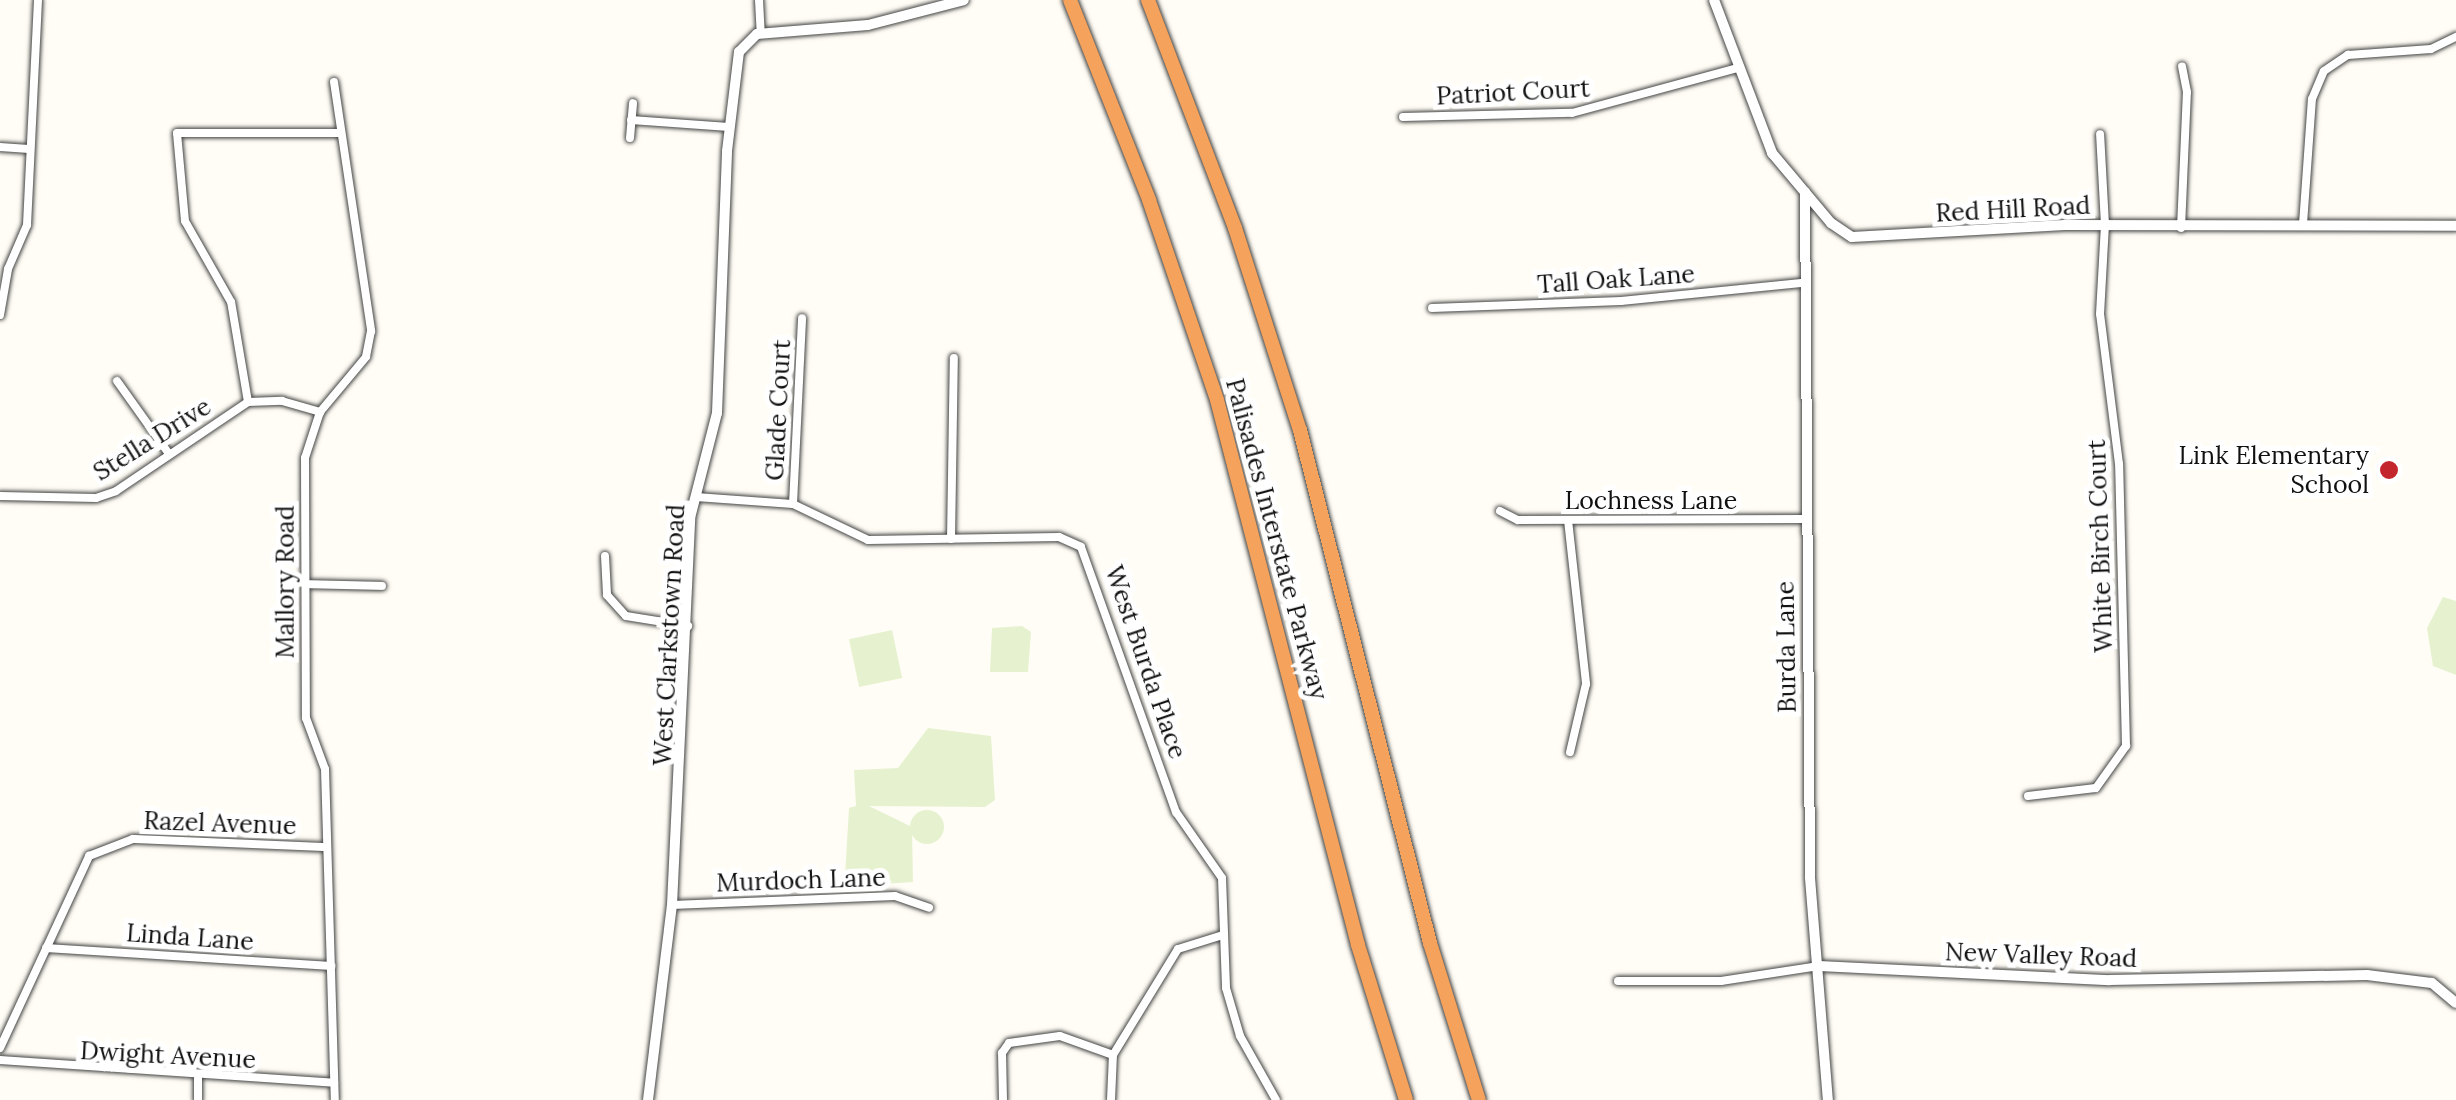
<!DOCTYPE html>
<html>
<head>
<meta charset="utf-8">
<style>
	body { margin:0 }
	#map { position:relative; width:2456px; height:1100px; overflow:hidden; background:#fffdf5; font-family:Lora,serif }
	div>[style] { position:absolute }
	.pitch>* { inset:0; background:#e6f2cf; transform-origin:0 0 }
	.round { border-radius:50% }
	.roads { filter:drop-shadow(0 0 2px #444) drop-shadow(0 0 2px #444) }
	.minor>* { height:8px; margin:-4px; padding:0 4px; transform-origin:4px; border-radius:4px; background:#fff }
	.tertiary>* { height:10px; margin:-5px; padding:0 5px; transform-origin:5px; border-radius:5px; background:#fff }
	.motorway>* { height:14px; margin:-7px; padding:0 7px; transform-origin:7px; border-radius:7px; background:#f5a25d }
	.dots>* { width:28px; height:28px; translate:-50% -50%; box-sizing:border-box; border:5px solid #fff; border-radius:50% }
	span { translate:-50% -50%; white-space:nowrap; text-align:center; line-height:1.15; -webkit-text-stroke:10px #fff; paint-order:stroke }
	.street-label { font-size:25px; color:#111 }
	.poi-label { font-size:25px; color:#111 }
	.right { translate:-100% -50%; text-align:right }
</style>
</head>
<body>
<div id="map">
	<div class="pitch">
		<i style="clip-path:polygon(2443px 597px,2456px 601px,2456px 675px,2433px 666px,2427px 628px)"></i>
		<i style="clip-path:polygon(1022px 626px,1031px 632px,1028px 672px,990px 672px,992px 628px)"></i>
		<i style="left:892px;top:630px;width:49px;height:44px;rotate:78deg"></i>
		<i style="clip-path:polygon(928px 728px,991px 736px,995px 800px,985px 807px,869px 806px,912px 827px,913px 882px,854px 886px,845px 876px,849px 808px,856px 806px,854px 770px,898px 768px)"></i>
		<i class="round" style="left:910px;top:810px;width:34px;height:34px"></i>
	</div>
	<div class="roads">
		<div class="minor">
			<i style="left:759px;top:0;width:33px;rotate:87deg"></i>
			<i style="left:334px;top:82px;width:252px;rotate:81.5deg"></i>
			<i style="left:371px;top:331px;width:26px;rotate:101deg"></i>
			<i style="left:366px;top:357px;width:72px;rotate:129.9deg"></i>
			<i style="left:320px;top:412px;width:48px;rotate:108.1deg"></i>
			<i style="left:305px;top:458px;width:260px;rotate:89.8deg"></i>
			<i style="left:306px;top:718px;width:54px;rotate:69.6deg"></i>
			<i style="left:325px;top:769px;width:331px;rotate:88.3deg"></i>
			<i style="left:1403px;top:117px;width:169px;rotate:-1.4deg"></i>
			<i style="left:1572px;top:113px;width:172px;rotate:-15.2deg"></i>
			<i style="left:631px;top:120px;width:98px;rotate:4.1deg"></i>
			<i style="left:630px;top:138px;width:35px;rotate:-85deg"></i>
			<i style="left:0;top:147px;width:29px;rotate:4deg"></i>
			<i style="left:2303px;top:224px;width:125px;rotate:-85.9deg"></i>
			<i style="left:2312px;top:99px;width:30px;rotate:-67deg"></i>
			<i style="left:2324px;top:71px;width:29px;rotate:-34deg"></i>
			<i style="left:2348px;top:55px;width:83px;rotate:-4.1deg"></i>
			<i style="left:2431px;top:49px;width:28px;rotate:-26deg"></i>
			<i style="left:2181px;top:228px;width:136px;rotate:-87.5deg"></i>
			<i style="left:2187px;top:92px;width:26px;rotate:-101deg"></i>
			<i style="left:1432px;top:308px;width:189px;rotate:-2.1deg"></i>
			<i style="left:1621px;top:301px;width:181px;rotate:-5.7deg"></i>
			<i style="left:0;top:315px;width:47px;rotate:-80.1deg"></i>
			<i style="left:8px;top:269px;width:48px;rotate:-66.6deg"></i>
			<i style="left:27px;top:225px;width:225px;rotate:-87.2deg"></i>
			<i style="left:117px;top:381px;width:90px;rotate:54.5deg"></i>
			<i style="left:248px;top:402px;width:101px;rotate:-99.6deg"></i>
			<i style="left:231px;top:302px;width:93px;rotate:-119.6deg"></i>
			<i style="left:185px;top:221px;width:88px;rotate:-95.2deg"></i>
			<i style="left:177px;top:133px;width:162px"></i>
			<i style="left:0;top:496px;width:96px;rotate:1.2deg"></i>
			<i style="left:96px;top:498px;width:21px;rotate:-19deg"></i>
			<i style="left:116px;top:491px;width:159px;rotate:-34deg"></i>
			<i style="left:248px;top:402px;width:34px;rotate:-2deg"></i>
			<i style="left:282px;top:401px;width:40px;rotate:16deg"></i>
			<i style="left:696px;top:497px;width:97px;rotate:4.1deg"></i>
			<i style="left:793px;top:504px;width:83px;rotate:25.6deg"></i>
			<i style="left:868px;top:540px;width:191px;rotate:-0.9deg"></i>
			<i style="left:1059px;top:537px;width:24px;rotate:24deg"></i>
			<i style="left:1081px;top:547px;width:282px;rotate:70.3deg"></i>
			<i style="left:1176px;top:812px;width:80px;rotate:55.1deg"></i>
			<i style="left:1222px;top:878px;width:110px;rotate:87.9deg"></i>
			<i style="left:1226px;top:988px;width:50px;rotate:73.7deg"></i>
			<i style="left:1240px;top:1036px;width:73px;rotate:60.6deg"></i>
			<i style="left:793px;top:504px;width:186px;rotate:-87.2deg"></i>
			<i style="left:1500px;top:511px;width:20px;rotate:27deg"></i>
			<i style="left:1518px;top:520px;width:286px;rotate:-0.2deg"></i>
			<i style="left:1568px;top:520px;width:165px;rotate:83.7deg"></i>
			<i style="left:1586px;top:684px;width:70px;rotate:103.2deg"></i>
			<i style="left:951px;top:539px;width:181px;rotate:-89.1deg"></i>
			<i style="left:605px;top:556px;width:39px;rotate:87deg"></i>
			<i style="left:607px;top:595px;width:28px;rotate:48deg"></i>
			<i style="left:626px;top:616px;width:63px;rotate:9.2deg"></i>
			<i style="left:305px;top:584px;width:77px;rotate:1.5deg"></i>
			<i style="left:2028px;top:796px;width:68px;rotate:-6.7deg"></i>
			<i style="left:2096px;top:788px;width:52px;rotate:-54.5deg"></i>
			<i style="left:2126px;top:746px;width:282px;rotate:-91.4deg"></i>
			<i style="left:2119px;top:464px;width:151px;rotate:-97.2deg"></i>
			<i style="left:2100px;top:314px;width:89px;rotate:-86.8deg"></i>
			<i style="left:2105px;top:225px;width:91px;rotate:-93.1deg"></i>
			<i style="left:672px;top:905px;width:223px;rotate:-2.3deg"></i>
			<i style="left:895px;top:896px;width:36px;rotate:19deg"></i>
			<i style="left:46px;top:948px;width:286px;rotate:3.6deg"></i>
			<i style="left:1618px;top:981px;width:103px"></i>
			<i style="left:1721px;top:981px;width:99px;rotate:-8.7deg"></i>
			<i style="left:0;top:1048px;width:212px;rotate:-65.1deg"></i>
			<i style="left:89px;top:856px;width:47px;rotate:-21.1deg"></i>
			<i style="left:133px;top:839px;width:192px;rotate:2.4deg"></i>
			<i style="left:0;top:1060px;width:335px;rotate:3.9deg"></i>
			<i style="left:198px;top:1100px;width:22px;rotate:-90deg"></i>
			<i style="left:1003px;top:1100px;width:47px;rotate:-91.2deg"></i>
			<i style="left:1002px;top:1053px;width:12px;rotate:-55deg"></i>
			<i style="left:1009px;top:1043px;width:51px;rotate:-7.8deg"></i>
			<i style="left:1060px;top:1036px;width:56px;rotate:19.7deg"></i>
			<i style="left:1111px;top:1100px;width:45px;rotate:-87.5deg"></i>
			<i style="left:1113px;top:1055px;width:124px;rotate:-58.5deg"></i>
			<i style="left:1178px;top:949px;width:47px;rotate:-17.3deg"></i>
		</div>
		<div class="tertiary">
			<i style="left:1714px;top:0;width:164px;rotate:69.2deg"></i>
			<i style="left:1772px;top:153px;width:92px;rotate:49.9deg"></i>
			<i style="left:1831px;top:223px;width:25px;rotate:34deg"></i>
			<i style="left:1852px;top:237px;width:213px;rotate:-3.2deg"></i>
			<i style="left:2065px;top:225px;width:391px;rotate:0.1deg"></i>
			<i style="left:1805px;top:192px;width:686px;rotate:89.58deg"></i>
			<i style="left:1810px;top:878px;width:223px;rotate:85.4deg"></i>
			<i style="left:1819px;top:966px;width:291px;rotate:2.8deg"></i>
			<i style="left:2110px;top:980px;width:257px;rotate:-1.1deg"></i>
			<i style="left:2367px;top:975px;width:65px;rotate:7deg"></i>
			<i style="left:2432px;top:983px;width:31px;rotate:40deg"></i>
			<i style="left:648px;top:1100px;width:196px;rotate:-83deg"></i>
			<i style="left:672px;top:905px;width:387px;rotate:-87.3deg"></i>
			<i style="left:690px;top:518px;width:108px;rotate:-75.6deg"></i>
			<i style="left:717px;top:413px;width:262px;rotate:-87.8deg"></i>
			<i style="left:727px;top:151px;width:100px;rotate:-83.1deg"></i>
			<i style="left:739px;top:52px;width:25px;rotate:-45deg"></i>
			<i style="left:757px;top:34px;width:111px;rotate:-4.6deg"></i>
			<i style="left:868px;top:25px;width:99px;rotate:-14.6deg"></i>
		</div>
		<div class="motorway">
			<i style="left:1070px;top:0;width:215px;rotate:68.4deg"></i>
			<i style="left:1149px;top:200px;width:211px;rotate:71.2deg"></i>
			<i style="left:1217px;top:400px;width:563px;rotate:75.49deg"></i>
			<i style="left:1358px;top:945px;width:162px;rotate:72.8deg"></i>
			<i style="left:1148px;top:0;width:244px;rotate:69.1deg"></i>
			<i style="left:1235px;top:228px;width:212px;rotate:72.2deg"></i>
			<i style="left:1300px;top:430px;width:529px;rotate:75.78deg"></i>
			<i style="left:1430px;top:943px;width:164px;rotate:72.7deg"></i>
		</div>
	</div>
	<div class="dots">
		<i style="left:2389px;top:470px;background:#c4262e"></i>
	</div>
	<div class="street-label">
		<span style="left:1513px;top:92px;rotate:-3deg">Patriot Court</span>
		<span style="left:2013px;top:209px;rotate:-3deg">Red Hill Road</span>
		<span style="left:1616px;top:279px;rotate:-4deg">Tall Oak Lane</span>
		<span style="left:778px;top:410px;rotate:-87deg">Glade Court</span>
		<span style="left:152px;top:439px;rotate:-32deg">Stella Drive</span>
		<span style="left:1651px;top:500px">Lochness Lane</span>
		<span style="left:1277px;top:539px;rotate:75deg">Palisades Interstate Parkway</span>
		<span style="left:2100px;top:546px;rotate:-92deg">White Birch Court</span>
		<span style="left:285px;top:582px;rotate:-90deg">Mallory Road</span>
		<span style="left:669px;top:635px;rotate:-87deg">West Clarkstown Road</span>
		<span style="left:1786px;top:647px;rotate:-91deg">Burda Lane</span>
		<span style="left:1146px;top:662px;rotate:71deg">West Burda Place</span>
		<span style="left:220px;top:823px;rotate:2deg">Razel Avenue</span>
		<span style="left:801px;top:880px;rotate:-2deg">Murdoch Lane</span>
		<span style="left:190px;top:937px;rotate:4deg">Linda Lane</span>
		<span style="left:2041px;top:955px;rotate:2deg">New Valley Road</span>
		<span style="left:168px;top:1055px;rotate:3deg">Dwight Avenue</span>
	</div>
	<div class="poi-label">
		<span class="right" style="left:2369px;top:470px">Link Elementary<br>School</span>
	</div>
</div>
</body>
</html>
